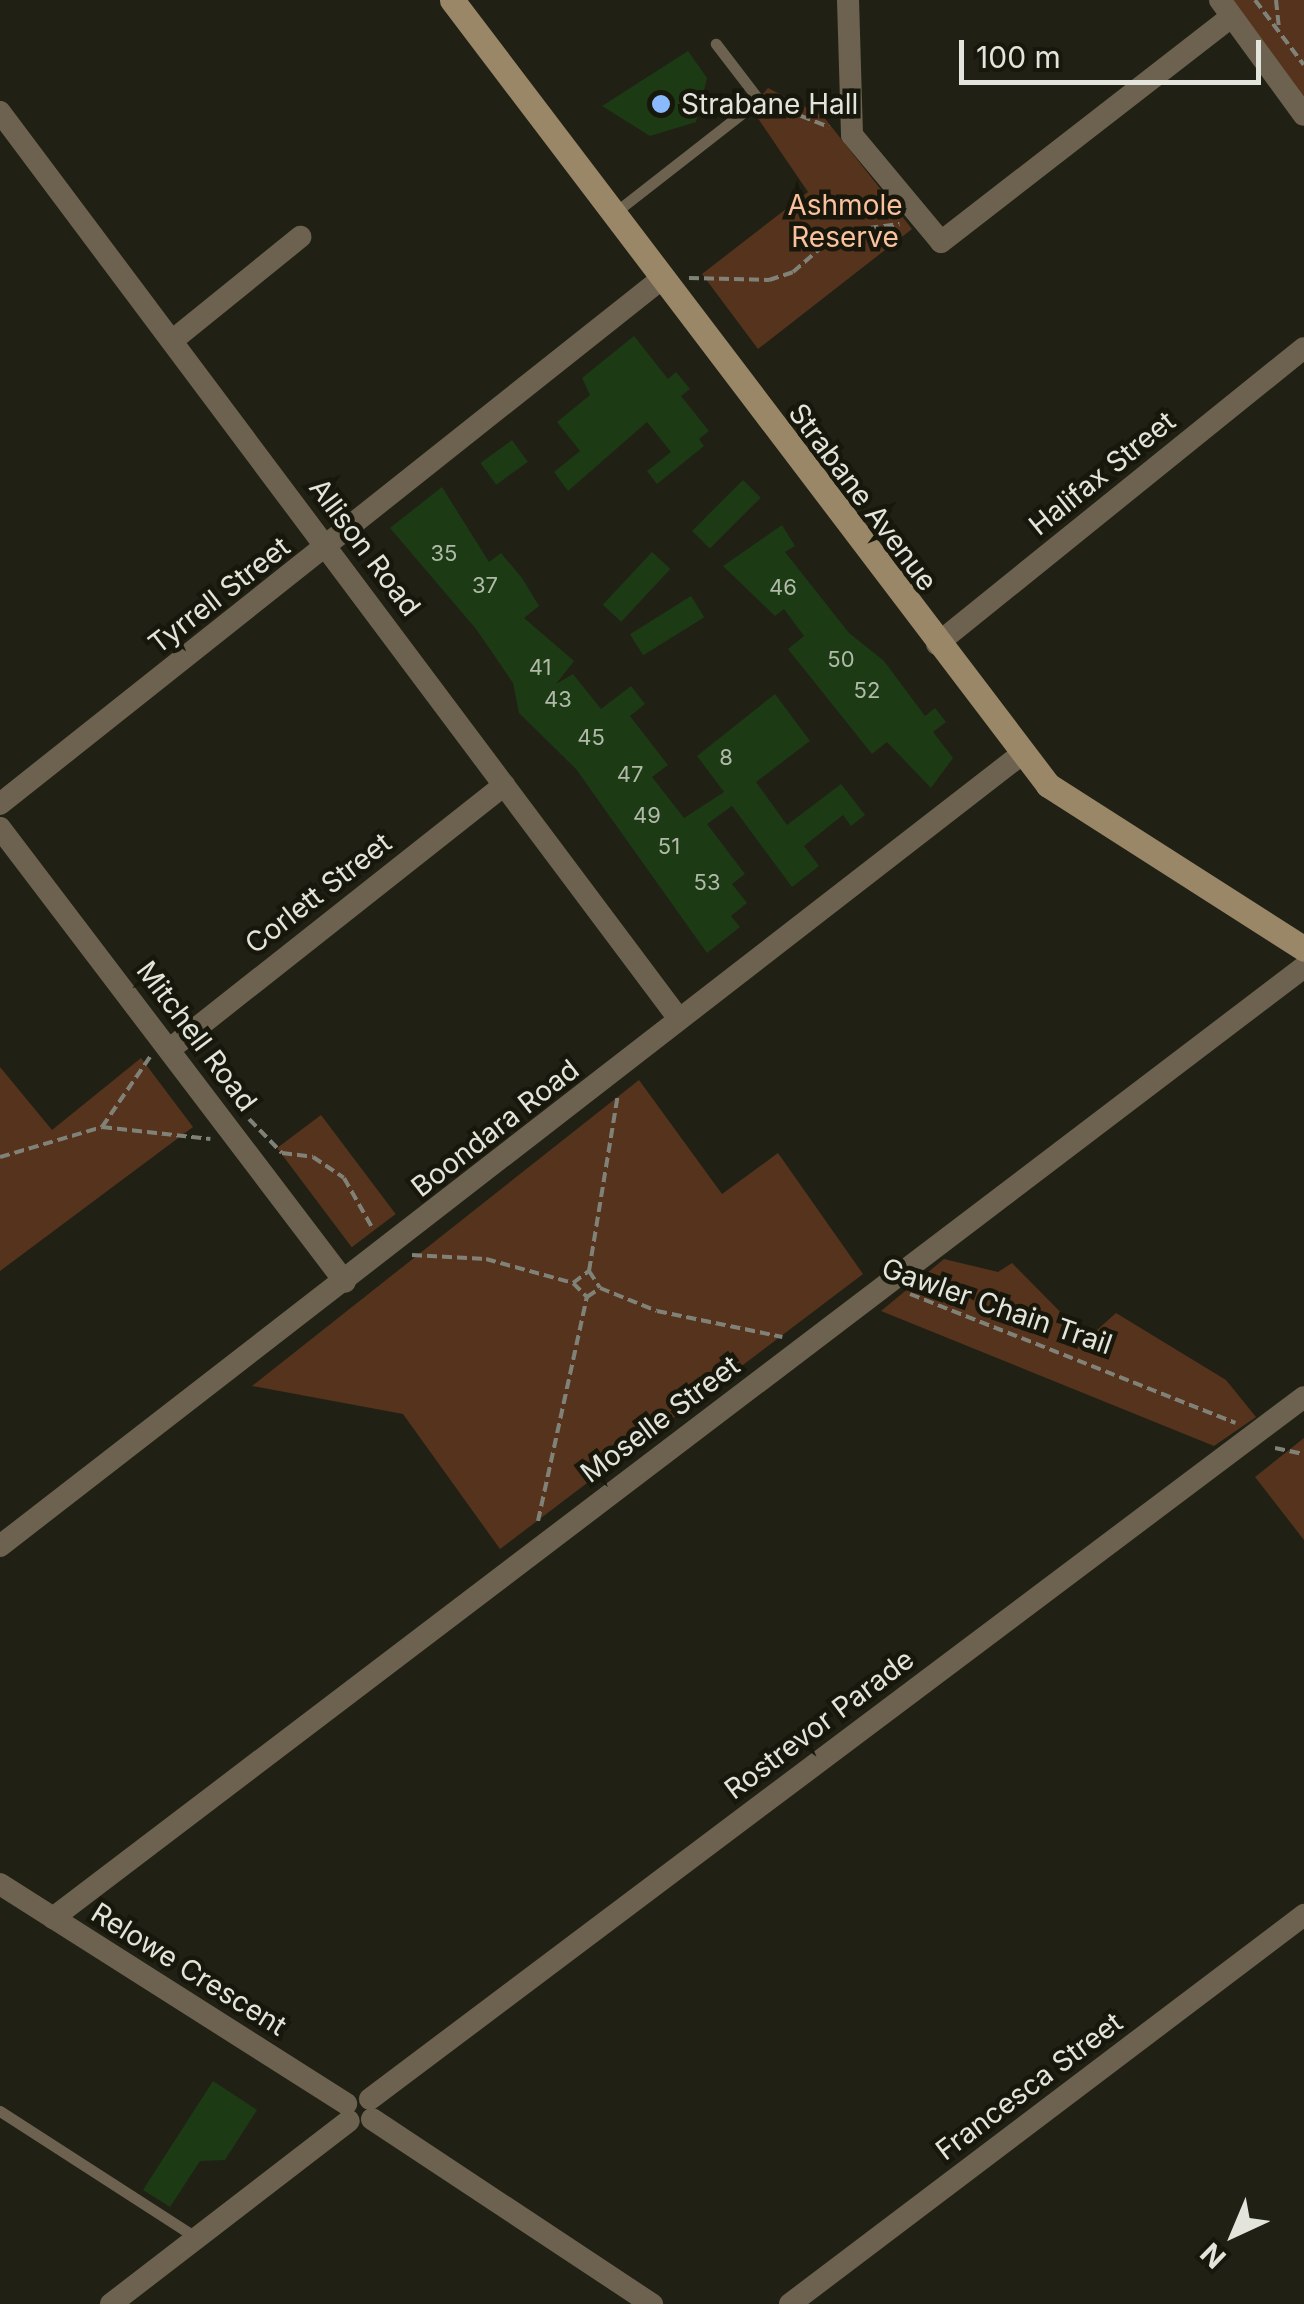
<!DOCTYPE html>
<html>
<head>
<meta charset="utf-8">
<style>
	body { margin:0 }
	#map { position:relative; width:1304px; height:2304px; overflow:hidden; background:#202114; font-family:Inter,sans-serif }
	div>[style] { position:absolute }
	.green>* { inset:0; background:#56331d; transform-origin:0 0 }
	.building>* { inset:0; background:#1c3a14; transform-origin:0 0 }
	.path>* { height:4px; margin-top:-2px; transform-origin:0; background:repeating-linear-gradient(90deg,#818277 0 10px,transparent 0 15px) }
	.lane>* { height:11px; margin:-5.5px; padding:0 5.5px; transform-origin:5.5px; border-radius:5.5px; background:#6d624f }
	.street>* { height:22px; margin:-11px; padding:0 11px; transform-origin:11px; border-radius:11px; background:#6d624f }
	.secondary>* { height:25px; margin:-12.5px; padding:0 12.5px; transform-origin:12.5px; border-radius:12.5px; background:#9a8768 }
	.dots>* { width:28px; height:28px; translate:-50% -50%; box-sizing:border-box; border:5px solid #17180b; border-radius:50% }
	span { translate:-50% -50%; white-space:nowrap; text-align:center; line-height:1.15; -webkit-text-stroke:9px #17180b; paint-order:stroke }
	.number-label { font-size:22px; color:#b1baa9 }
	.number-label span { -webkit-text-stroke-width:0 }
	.poi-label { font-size:28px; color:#e3e4db }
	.left { translate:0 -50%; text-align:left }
	.park-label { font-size:28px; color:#fbc09e }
	.street-label { font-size:28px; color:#e3e4db }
	.north { position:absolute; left:1184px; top:2184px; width:100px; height:100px; -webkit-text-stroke:8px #17180b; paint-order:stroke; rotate:224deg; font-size:28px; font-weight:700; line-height:40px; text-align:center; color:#e3e4db }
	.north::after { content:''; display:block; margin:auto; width:35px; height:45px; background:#e3e4db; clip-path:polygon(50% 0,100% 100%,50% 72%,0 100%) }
	.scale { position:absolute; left:959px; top:40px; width:302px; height:45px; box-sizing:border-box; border:5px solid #e3e4db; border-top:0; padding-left:12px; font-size:30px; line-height:35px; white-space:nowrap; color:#e3e4db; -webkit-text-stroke:8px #17180b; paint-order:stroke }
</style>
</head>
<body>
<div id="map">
	<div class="green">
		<i style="clip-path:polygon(1220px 0,1304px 0,1304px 111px)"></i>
		<i style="clip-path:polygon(768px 88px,823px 116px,912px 229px,758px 349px,702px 274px,808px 192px,751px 108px)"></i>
		<i style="clip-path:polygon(141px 1058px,193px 1127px,0 1271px,0 1067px,52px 1130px)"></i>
		<i style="clip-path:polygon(639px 1080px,722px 1194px,778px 1153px,863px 1274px,500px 1549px,403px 1414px,252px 1386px)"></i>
		<i style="left:321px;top:1115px;width:124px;height:55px;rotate:53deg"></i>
		<i style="clip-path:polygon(944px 1259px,998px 1272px,1012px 1263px,1087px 1339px,1116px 1313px,1226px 1380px,1256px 1417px,1214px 1446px,881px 1311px)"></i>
		<i style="clip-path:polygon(1304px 1438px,1304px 1540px,1255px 1477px)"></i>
	</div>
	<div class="building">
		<i style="clip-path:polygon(688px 51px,707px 78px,696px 122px,650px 136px,602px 106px)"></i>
		<i style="clip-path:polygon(634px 336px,668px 379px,676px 372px,690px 389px,681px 396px,709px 431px,699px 439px,704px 446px,657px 484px,647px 471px,671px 452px,647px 422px,568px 491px,554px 472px,580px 451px,557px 422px,590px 395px,582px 378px)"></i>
		<i style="left:512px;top:440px;width:27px;height:39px;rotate:54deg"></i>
		<i style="left:743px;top:480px;width:25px;height:72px;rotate:45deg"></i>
		<i style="clip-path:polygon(442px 487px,489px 562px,501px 553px,522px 578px,539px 606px,524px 618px,574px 661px,556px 684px,573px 674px,601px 709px,631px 686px,645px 704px,630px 716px,668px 765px,652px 777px,684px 818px,724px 792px,697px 756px,775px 694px,810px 741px,756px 782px,787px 825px,841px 784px,865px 815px,851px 826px,843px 815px,804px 846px,819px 866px,792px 887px,732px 806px,707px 824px,745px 874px,732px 884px,747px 903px,731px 916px,740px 927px,707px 953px,576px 769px,519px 713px,513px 683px,476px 629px,390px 528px)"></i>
		<i style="clip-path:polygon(782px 525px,795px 546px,785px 552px,849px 633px,884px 661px,925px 716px,935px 708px,946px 722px,933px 732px,953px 758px,931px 788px,887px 742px,872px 754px,788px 649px,804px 636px,784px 609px,775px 616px,723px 566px)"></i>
		<i style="left:652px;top:552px;width:25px;height:72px;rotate:43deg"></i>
		<i style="left:691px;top:596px;width:25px;height:72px;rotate:58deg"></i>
		<i style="clip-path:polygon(213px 2081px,257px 2110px,225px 2160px,200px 2161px,170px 2207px,143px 2190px)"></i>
	</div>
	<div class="path">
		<i style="left:1255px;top:0;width:81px;rotate:53deg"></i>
		<i style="left:1276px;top:0;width:27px;rotate:84deg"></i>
		<i style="left:773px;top:105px;width:60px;rotate:21.4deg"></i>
		<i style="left:689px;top:278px;width:80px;rotate:1.4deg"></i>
		<i style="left:769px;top:280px;width:25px;rotate:-18deg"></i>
		<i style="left:793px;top:272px;width:61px;rotate:-41deg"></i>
		<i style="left:839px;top:232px;width:61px;rotate:-7.6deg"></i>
		<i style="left:249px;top:1119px;width:47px;rotate:45.9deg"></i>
		<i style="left:282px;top:1153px;width:31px;rotate:7deg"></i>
		<i style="left:313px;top:1157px;width:37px;rotate:34deg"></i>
		<i style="left:344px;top:1178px;width:59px;rotate:60.4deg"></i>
		<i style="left:102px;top:1127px;width:85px;rotate:-55.6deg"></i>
		<i style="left:0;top:1157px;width:106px;rotate:-16.4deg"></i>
		<i style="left:102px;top:1127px;width:109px;rotate:6.3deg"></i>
		<i style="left:412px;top:1255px;width:74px;rotate:3.1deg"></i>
		<i style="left:486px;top:1259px;width:90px;rotate:15.4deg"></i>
		<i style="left:573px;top:1283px;width:20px;rotate:-37deg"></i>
		<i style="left:589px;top:1271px;width:20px;rotate:57deg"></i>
		<i style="left:600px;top:1288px;width:61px;rotate:22deg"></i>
		<i style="left:657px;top:1311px;width:128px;rotate:11.7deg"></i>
		<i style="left:589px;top:1271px;width:179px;rotate:-80.7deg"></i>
		<i style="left:573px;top:1283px;width:20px;rotate:45deg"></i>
		<i style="left:587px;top:1297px;width:14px;rotate:-34deg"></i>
		<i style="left:910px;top:1294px;width:350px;rotate:21.6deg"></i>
		<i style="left:1275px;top:1448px;width:30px;rotate:12deg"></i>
		<i style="left:538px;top:1521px;width:229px;rotate:-77.7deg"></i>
	</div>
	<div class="lane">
		<i style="left:613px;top:214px;width:185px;rotate:-38deg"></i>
		<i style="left:759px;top:100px;width:71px;rotate:-127.5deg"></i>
		<i style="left:0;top:2111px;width:234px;rotate:32.8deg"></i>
	</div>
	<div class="street">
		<i style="left:848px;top:0;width:135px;rotate:88.3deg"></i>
		<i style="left:852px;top:135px;width:139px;rotate:50.2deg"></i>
		<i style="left:941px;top:242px;width:367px;rotate:-37.8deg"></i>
		<i style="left:1220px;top:0;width:142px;rotate:53.9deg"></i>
		<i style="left:0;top:112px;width:1133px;rotate:53.18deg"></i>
		<i style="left:173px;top:340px;width:164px;rotate:-39deg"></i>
		<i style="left:937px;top:644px;width:471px;rotate:-38.9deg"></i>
		<i style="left:0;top:804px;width:843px;rotate:-38.45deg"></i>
		<i style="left:0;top:828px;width:570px;rotate:52.77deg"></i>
		<i style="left:170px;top:1049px;width:426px;rotate:-38.3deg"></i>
		<i style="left:0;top:1546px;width:1294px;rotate:-37.78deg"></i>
		<i style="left:0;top:1884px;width:410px;rotate:32.4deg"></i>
		<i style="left:53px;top:1918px;width:1571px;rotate:-37.24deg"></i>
		<i style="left:370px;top:2099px;width:1168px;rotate:-36.93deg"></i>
		<i style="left:372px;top:2119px;width:336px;rotate:33.5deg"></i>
		<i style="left:111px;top:2304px;width:300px;rotate:-37.6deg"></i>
		<i style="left:790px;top:2304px;width:645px;rotate:-37.12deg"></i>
	</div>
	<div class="secondary">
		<i style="left:452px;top:0;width:986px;rotate:52.79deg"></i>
		<i style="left:1048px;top:785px;width:304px;rotate:32.6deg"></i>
	</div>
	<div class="dots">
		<i style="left:661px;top:104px;background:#8abafc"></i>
	</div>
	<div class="number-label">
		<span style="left:444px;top:554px">35</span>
		<span style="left:485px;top:586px">37</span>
		<span style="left:783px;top:588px">46</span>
		<span style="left:841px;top:660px">50</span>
		<span style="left:540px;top:668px">41</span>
		<span style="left:867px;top:691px">52</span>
		<span style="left:558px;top:700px">43</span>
		<span style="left:591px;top:738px">45</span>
		<span style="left:726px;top:758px">8</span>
		<span style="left:630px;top:775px">47</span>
		<span style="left:647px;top:816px">49</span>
		<span style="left:669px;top:847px">51</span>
		<span style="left:707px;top:883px">53</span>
	</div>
	<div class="poi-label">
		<span class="left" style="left:681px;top:104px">Strabane Hall</span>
	</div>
	<div class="park-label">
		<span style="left:845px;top:221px">Ashmole<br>Reserve</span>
	</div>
	<div class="street-label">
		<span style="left:1102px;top:473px;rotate:-39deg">Halifax Street</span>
		<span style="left:863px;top:497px;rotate:53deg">Strabane Avenue</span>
		<span style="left:365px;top:547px;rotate:53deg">Allison Road</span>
		<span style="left:219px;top:595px;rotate:-38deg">Tyrrell Street</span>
		<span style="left:318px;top:893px;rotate:-38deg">Corlett Street</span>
		<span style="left:197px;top:1036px;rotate:53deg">Mitchell Road</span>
		<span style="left:495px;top:1128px;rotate:-38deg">Boondara Road</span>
		<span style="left:997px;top:1306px;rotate:19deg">Gawler Chain Trail</span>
		<span style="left:660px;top:1419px;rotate:-37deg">Moselle Street</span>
		<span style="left:819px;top:1724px;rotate:-37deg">Rostrevor Parade</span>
		<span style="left:189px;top:1969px;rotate:32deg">Relowe Crescent</span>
		<span style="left:1029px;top:2086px;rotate:-37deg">Francesca Street</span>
	</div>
	<div class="north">N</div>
	<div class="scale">100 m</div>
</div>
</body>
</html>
